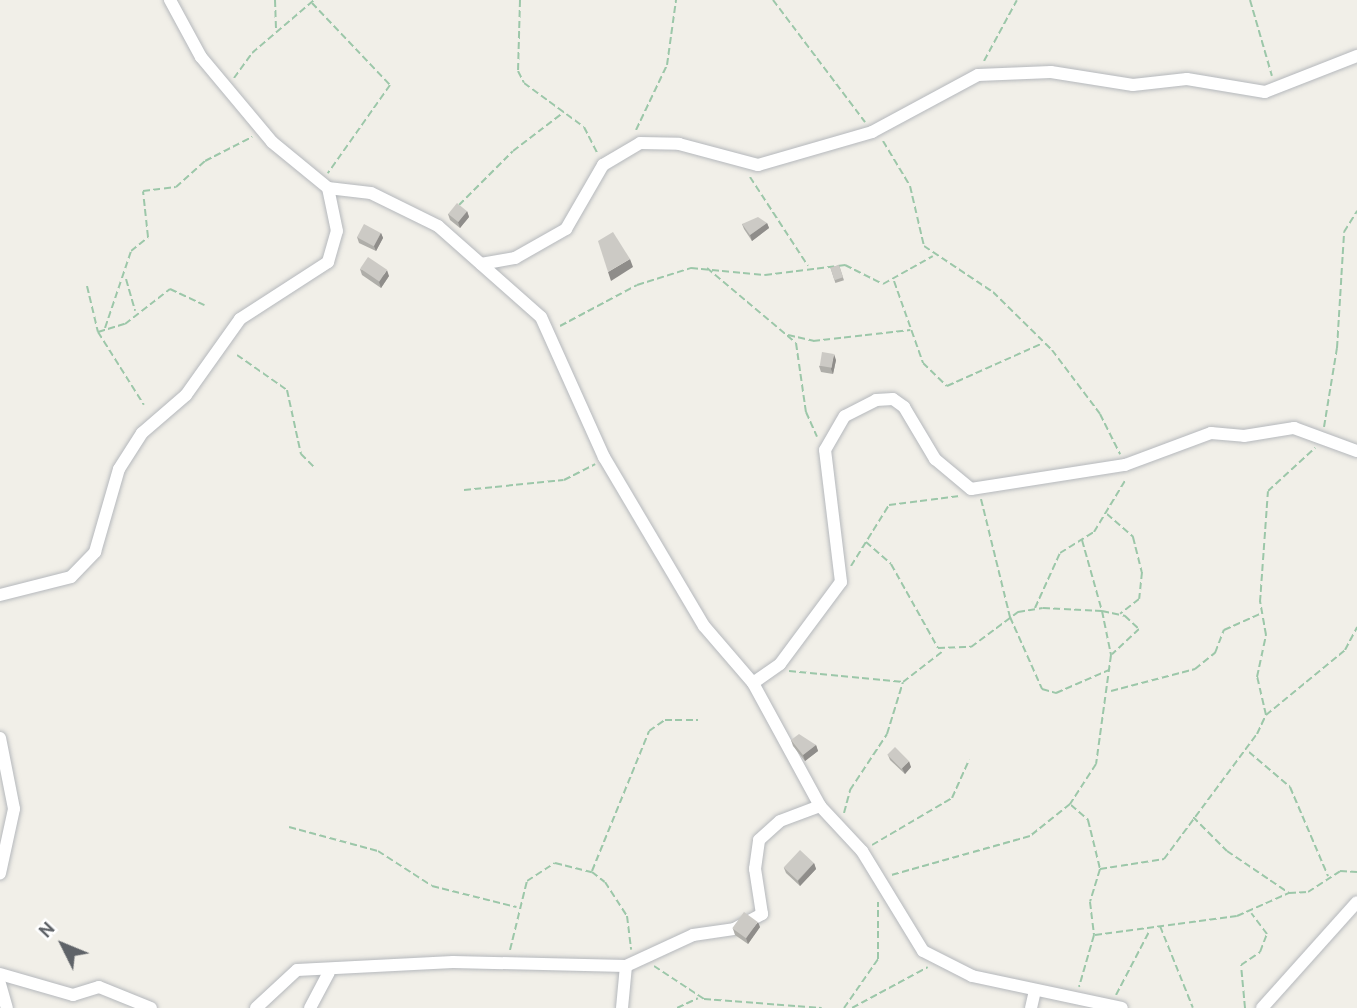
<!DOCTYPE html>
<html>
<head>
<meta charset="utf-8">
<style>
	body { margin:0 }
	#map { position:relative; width:1357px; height:1008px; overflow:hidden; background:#f1efe8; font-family:Overpass,sans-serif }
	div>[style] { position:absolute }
	.path>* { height:2px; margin-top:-1px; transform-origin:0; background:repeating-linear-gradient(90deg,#9cc7a9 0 7px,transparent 0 10.5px) }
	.roads { filter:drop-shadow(0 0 2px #b5b8bc) drop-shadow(0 0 2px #b5b8bc) }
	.minor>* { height:12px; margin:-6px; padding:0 6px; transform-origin:6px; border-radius:6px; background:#fff }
	.wall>* { inset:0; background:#afaea9; transform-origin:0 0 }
	.shaded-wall>* { inset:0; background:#8f8d8a }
	.building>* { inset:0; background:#cccac5; transform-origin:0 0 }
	span { translate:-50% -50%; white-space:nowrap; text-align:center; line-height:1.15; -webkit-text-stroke:7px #fff; paint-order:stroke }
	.north { position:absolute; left:28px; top:910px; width:70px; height:70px; -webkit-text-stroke:5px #fff; paint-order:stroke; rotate:313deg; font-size:19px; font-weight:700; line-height:28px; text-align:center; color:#5f6368 }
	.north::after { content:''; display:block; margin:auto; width:24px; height:32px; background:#5f6368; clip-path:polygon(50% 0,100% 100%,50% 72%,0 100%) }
</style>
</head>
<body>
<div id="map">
	<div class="path">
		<i style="left:275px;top:0;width:32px;rotate:88deg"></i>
		<i style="left:520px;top:0;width:71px;rotate:91.6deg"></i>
		<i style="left:518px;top:71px;width:13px;rotate:63deg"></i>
		<i style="left:524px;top:83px;width:74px;rotate:36.3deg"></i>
		<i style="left:584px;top:127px;width:31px;rotate:63deg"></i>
		<i style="left:773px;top:0;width:153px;rotate:53deg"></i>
		<i style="left:1250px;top:0;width:79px;rotate:73.9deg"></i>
		<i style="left:312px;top:3px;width:113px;rotate:46.4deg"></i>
		<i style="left:390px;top:85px;width:108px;rotate:125.2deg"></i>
		<i style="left:984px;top:61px;width:69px;rotate:-61.6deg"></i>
		<i style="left:234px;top:78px;width:31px;rotate:-54deg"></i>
		<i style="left:252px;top:53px;width:82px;rotate:-40.5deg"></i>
		<i style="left:636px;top:130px;width:72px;rotate:-64.5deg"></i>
		<i style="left:667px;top:65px;width:66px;rotate:-82.1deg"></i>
		<i style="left:883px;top:141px;width:52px;rotate:59deg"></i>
		<i style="left:910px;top:186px;width:62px;rotate:76.9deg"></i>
		<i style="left:924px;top:246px;width:83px;rotate:33.7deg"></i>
		<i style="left:993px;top:292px;width:83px;rotate:44.5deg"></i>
		<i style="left:1052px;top:350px;width:80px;rotate:53.1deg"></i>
		<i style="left:1100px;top:414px;width:45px;rotate:63.4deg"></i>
		<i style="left:750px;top:177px;width:106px;rotate:56.9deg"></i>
		<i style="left:459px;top:205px;width:76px;rotate:-45deg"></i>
		<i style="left:513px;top:151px;width:64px;rotate:-37.4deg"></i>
		<i style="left:707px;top:268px;width:116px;rotate:40.1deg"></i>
		<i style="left:796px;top:343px;width:70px;rotate:81.8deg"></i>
		<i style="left:806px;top:412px;width:27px;rotate:66deg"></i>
		<i style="left:126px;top:279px;width:33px;rotate:74deg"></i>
		<i style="left:894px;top:281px;width:87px;rotate:70.5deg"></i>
		<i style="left:923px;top:363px;width:33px;rotate:44deg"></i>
		<i style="left:947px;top:386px;width:105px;rotate:-24.1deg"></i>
		<i style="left:87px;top:286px;width:47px;rotate:76.6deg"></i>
		<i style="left:98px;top:332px;width:86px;rotate:57.8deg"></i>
		<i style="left:560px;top:326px;width:87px;rotate:-28deg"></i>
		<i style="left:637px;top:285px;width:57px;rotate:-17.5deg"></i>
		<i style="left:691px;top:268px;width:74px;rotate:5.4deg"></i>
		<i style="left:765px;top:275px;width:81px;rotate:-7.1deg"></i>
		<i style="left:845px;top:265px;width:42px;rotate:26.6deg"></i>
		<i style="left:883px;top:284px;width:57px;rotate:-29.2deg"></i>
		<i style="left:105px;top:328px;width:81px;rotate:-71.3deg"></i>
		<i style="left:131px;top:251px;width:22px;rotate:-39deg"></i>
		<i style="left:148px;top:237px;width:46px;rotate:-96.2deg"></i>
		<i style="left:143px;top:191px;width:33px;rotate:-7deg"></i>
		<i style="left:176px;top:187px;width:39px;rotate:-42deg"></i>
		<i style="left:205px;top:161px;width:53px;rotate:-27.1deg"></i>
		<i style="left:98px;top:332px;width:28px;rotate:-17deg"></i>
		<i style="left:125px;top:324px;width:57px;rotate:-37.9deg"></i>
		<i style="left:170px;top:289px;width:38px;rotate:25deg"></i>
		<i style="left:788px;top:335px;width:26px;rotate:13deg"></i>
		<i style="left:813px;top:341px;width:98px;rotate:-6.5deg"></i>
		<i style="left:237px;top:355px;width:61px;rotate:35deg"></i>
		<i style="left:287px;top:390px;width:66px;rotate:77.7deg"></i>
		<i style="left:301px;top:454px;width:20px;rotate:45deg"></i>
		<i style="left:1324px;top:427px;width:80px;rotate:-80.7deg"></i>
		<i style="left:1337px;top:348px;width:116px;rotate:-86.5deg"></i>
		<i style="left:1344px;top:232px;width:25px;rotate:-58deg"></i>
		<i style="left:464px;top:490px;width:100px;rotate:-5.7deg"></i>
		<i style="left:564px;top:480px;width:35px;rotate:-27deg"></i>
		<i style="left:981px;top:499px;width:122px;rotate:76.2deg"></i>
		<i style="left:1010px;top:617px;width:79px;rotate:66deg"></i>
		<i style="left:1042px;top:689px;width:15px;rotate:16deg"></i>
		<i style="left:1056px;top:693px;width:58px;rotate:-23.5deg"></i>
		<i style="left:1107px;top:514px;width:35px;rotate:41deg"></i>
		<i style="left:1133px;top:537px;width:36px;rotate:76deg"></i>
		<i style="left:1142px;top:572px;width:27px;rotate:96deg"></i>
		<i style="left:1139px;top:599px;width:24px;rotate:142deg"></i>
		<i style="left:1082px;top:540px;width:74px;rotate:74.3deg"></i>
		<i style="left:1102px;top:611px;width:24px;rotate:12deg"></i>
		<i style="left:1125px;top:616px;width:19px;rotate:43deg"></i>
		<i style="left:1139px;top:629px;width:37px;rotate:137deg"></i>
		<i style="left:866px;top:542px;width:33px;rotate:41deg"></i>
		<i style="left:891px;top:564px;width:96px;rotate:60.8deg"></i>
		<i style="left:938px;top:648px;width:33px;rotate:-2deg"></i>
		<i style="left:971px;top:647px;width:59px;rotate:-36.7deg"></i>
		<i style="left:1018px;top:612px;width:25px;rotate:-9deg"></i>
		<i style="left:1043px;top:608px;width:59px;rotate:2.9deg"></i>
		<i style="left:1102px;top:611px;width:45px;rotate:78.4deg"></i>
		<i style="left:1111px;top:655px;width:110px;rotate:97.8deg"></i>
		<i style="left:1096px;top:764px;width:48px;rotate:123deg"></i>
		<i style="left:1070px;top:804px;width:51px;rotate:141.3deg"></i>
		<i style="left:1030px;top:836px;width:144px;rotate:164.3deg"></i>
		<i style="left:851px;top:566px;width:72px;rotate:-58.1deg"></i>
		<i style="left:889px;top:505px;width:71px;rotate:-7.3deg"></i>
		<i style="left:1035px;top:608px;width:60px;rotate:-65.6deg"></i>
		<i style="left:1060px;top:553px;width:40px;rotate:-32deg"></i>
		<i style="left:1094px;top:532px;width:62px;rotate:-58.9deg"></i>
		<i style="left:789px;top:671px;width:115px;rotate:5.5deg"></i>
		<i style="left:903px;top:682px;width:51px;rotate:-37.8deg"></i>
		<i style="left:1111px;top:691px;width:87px;rotate:-14.7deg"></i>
		<i style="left:1195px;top:669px;width:26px;rotate:-39deg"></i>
		<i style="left:1215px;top:653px;width:25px;rotate:-69deg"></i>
		<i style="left:1224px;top:630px;width:42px;rotate:-24.1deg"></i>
		<i style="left:1266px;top:715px;width:102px;rotate:-39.4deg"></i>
		<i style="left:1345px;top:650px;width:26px;rotate:-62deg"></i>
		<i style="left:1249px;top:752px;width:54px;rotate:40.5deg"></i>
		<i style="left:1290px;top:787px;width:97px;rotate:66.9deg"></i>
		<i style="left:1071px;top:805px;width:23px;rotate:41deg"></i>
		<i style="left:1088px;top:820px;width:50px;rotate:76.2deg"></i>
		<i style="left:1100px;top:869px;width:34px;rotate:107deg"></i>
		<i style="left:1090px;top:902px;width:33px;rotate:83deg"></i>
		<i style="left:1094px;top:935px;width:54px;rotate:106.1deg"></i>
		<i style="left:844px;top:813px;width:24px;rotate:-75deg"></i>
		<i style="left:850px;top:790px;width:67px;rotate:-56.5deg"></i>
		<i style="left:887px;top:734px;width:54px;rotate:-72.9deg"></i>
		<i style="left:1193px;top:817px;width:48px;rotate:45deg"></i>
		<i style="left:1227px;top:851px;width:75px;rotate:34.1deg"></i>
		<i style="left:1289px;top:893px;width:19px;rotate:-3deg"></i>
		<i style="left:1308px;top:892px;width:38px;rotate:-33deg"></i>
		<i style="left:1340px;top:871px;width:17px;rotate:3deg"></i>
		<i style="left:289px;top:827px;width:92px;rotate:15.1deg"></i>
		<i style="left:378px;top:851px;width:64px;rotate:32.9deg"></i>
		<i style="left:432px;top:886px;width:87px;rotate:14deg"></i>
		<i style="left:872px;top:845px;width:93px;rotate:-30.4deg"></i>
		<i style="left:952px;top:798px;width:42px;rotate:-65.9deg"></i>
		<i style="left:1100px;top:869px;width:65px;rotate:-8.9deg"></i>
		<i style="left:1164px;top:859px;width:156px;rotate:-53.4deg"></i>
		<i style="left:1257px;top:734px;width:21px;rotate:-65deg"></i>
		<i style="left:1266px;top:715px;width:39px;rotate:-103deg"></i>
		<i style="left:1257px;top:677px;width:43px;rotate:-77.9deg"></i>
		<i style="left:1266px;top:635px;width:34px;rotate:-100deg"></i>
		<i style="left:1260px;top:602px;width:111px;rotate:-85.9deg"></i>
		<i style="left:1268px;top:491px;width:64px;rotate:-42.5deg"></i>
		<i style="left:592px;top:871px;width:151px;rotate:-67.8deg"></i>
		<i style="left:649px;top:731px;width:19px;rotate:-35deg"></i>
		<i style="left:665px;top:720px;width:33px"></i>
		<i style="left:1160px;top:926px;width:88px;rotate:68.1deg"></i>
		<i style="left:1095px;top:935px;width:143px;rotate:-7.6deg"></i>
		<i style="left:1237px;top:916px;width:57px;rotate:-23.9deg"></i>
		<i style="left:510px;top:950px;width:71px;rotate:-76.2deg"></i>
		<i style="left:527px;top:881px;width:33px;rotate:-33deg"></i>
		<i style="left:555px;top:863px;width:38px;rotate:14deg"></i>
		<i style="left:592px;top:872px;width:16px;rotate:38deg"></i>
		<i style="left:605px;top:882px;width:40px;rotate:57.1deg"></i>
		<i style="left:627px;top:916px;width:34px;rotate:83deg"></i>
		<i style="left:654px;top:966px;width:60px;rotate:33.4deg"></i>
		<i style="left:704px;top:999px;width:118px;rotate:4.4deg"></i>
		<i style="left:1116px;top:995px;width:71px;rotate:-62.4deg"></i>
		<i style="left:677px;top:1008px;width:23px;rotate:-25deg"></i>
		<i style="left:844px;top:1008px;width:60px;rotate:-55.2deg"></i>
		<i style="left:878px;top:959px;width:57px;rotate:-90deg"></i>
		<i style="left:852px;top:1008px;width:86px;rotate:-28.3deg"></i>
		<i style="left:1245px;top:1008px;width:43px;rotate:-95.3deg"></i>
		<i style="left:1241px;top:965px;width:23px;rotate:-34deg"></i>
		<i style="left:1260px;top:952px;width:19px;rotate:-69deg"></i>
		<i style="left:1267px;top:934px;width:26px;rotate:-127deg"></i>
	</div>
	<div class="roads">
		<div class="minor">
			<i style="left:170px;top:0;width:65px;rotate:61.5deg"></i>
			<i style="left:201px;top:57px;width:111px;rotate:50.1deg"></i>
			<i style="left:272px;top:142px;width:72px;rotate:39.4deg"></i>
			<i style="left:328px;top:188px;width:43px;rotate:6.6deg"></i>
			<i style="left:371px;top:193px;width:75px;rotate:26.2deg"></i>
			<i style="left:438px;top:226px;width:137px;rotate:41.5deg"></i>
			<i style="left:541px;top:317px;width:154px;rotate:65.8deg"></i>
			<i style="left:604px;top:457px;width:196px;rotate:59.4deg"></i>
			<i style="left:704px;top:626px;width:75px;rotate:49.3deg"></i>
			<i style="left:753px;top:683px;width:140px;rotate:61.4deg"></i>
			<i style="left:820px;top:806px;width:62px;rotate:47deg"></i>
			<i style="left:862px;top:851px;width:117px;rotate:58.6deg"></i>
			<i style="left:923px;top:951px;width:55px;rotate:27deg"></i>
			<i style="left:972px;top:976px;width:153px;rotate:12deg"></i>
			<i style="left:481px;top:264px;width:35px;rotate:-10deg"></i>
			<i style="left:515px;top:258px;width:59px;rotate:-29.6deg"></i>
			<i style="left:566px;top:229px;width:74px;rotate:-60deg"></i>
			<i style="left:603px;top:165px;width:43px;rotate:-30.7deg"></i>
			<i style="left:640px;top:143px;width:39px;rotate:1deg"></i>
			<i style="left:679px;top:144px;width:82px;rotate:14.9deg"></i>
			<i style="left:758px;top:165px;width:119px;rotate:-16.1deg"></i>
			<i style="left:872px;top:132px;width:120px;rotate:-28.3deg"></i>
			<i style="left:978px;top:75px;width:73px;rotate:-2.4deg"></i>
			<i style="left:1051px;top:72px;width:83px;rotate:9deg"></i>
			<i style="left:1133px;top:85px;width:54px;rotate:-6.3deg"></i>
			<i style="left:1187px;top:79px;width:79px;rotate:9.5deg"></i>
			<i style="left:1265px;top:92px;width:99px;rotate:-21.4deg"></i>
			<i style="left:0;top:595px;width:73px;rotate:-14.2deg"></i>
			<i style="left:71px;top:577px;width:35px;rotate:-46deg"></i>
			<i style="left:95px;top:552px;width:86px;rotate:-73.9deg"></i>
			<i style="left:119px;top:469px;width:43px;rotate:-57.4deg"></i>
			<i style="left:142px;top:433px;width:58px;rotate:-40.8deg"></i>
			<i style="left:186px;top:395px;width:93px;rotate:-54.6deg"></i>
			<i style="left:240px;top:319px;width:105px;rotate:-32.9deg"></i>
			<i style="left:328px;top:262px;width:32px;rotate:-74deg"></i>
			<i style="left:337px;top:231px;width:44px;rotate:-101.8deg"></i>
			<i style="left:753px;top:683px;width:33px;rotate:-35deg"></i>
			<i style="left:780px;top:664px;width:102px;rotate:-53.4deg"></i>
			<i style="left:841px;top:582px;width:133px;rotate:-96.9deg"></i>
			<i style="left:825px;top:450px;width:39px;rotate:-60deg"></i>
			<i style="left:845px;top:416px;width:35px;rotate:-27deg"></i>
			<i style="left:876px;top:400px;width:17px;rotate:-3deg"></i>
			<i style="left:893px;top:399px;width:14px;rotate:36deg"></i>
			<i style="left:904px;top:407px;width:61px;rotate:59.2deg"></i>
			<i style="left:935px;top:459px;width:47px;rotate:39.8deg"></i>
			<i style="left:971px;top:489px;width:156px;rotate:-8.9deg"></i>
			<i style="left:1125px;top:465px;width:92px;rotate:-20.4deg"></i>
			<i style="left:1211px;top:433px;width:33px;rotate:5deg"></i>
			<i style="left:1244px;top:436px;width:51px;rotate:-9.1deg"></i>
			<i style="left:1294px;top:428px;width:67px;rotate:20.1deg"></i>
			<i style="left:0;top:738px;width:72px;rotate:78.8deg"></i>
			<i style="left:14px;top:809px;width:66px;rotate:102.3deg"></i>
			<i style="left:0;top:974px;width:76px;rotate:16deg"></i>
			<i style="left:73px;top:995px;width:27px;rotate:-17deg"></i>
			<i style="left:99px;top:987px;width:56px;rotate:22deg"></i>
			<i style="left:0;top:984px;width:25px;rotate:74deg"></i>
			<i style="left:256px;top:1008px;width:56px;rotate:-42.8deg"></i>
			<i style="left:297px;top:970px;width:156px;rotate:-2.9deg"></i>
			<i style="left:453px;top:962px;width:173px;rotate:1.3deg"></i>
			<i style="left:626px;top:966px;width:74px;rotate:-24.8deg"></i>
			<i style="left:693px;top:935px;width:41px;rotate:-8.3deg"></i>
			<i style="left:734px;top:929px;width:32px;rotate:-28deg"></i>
			<i style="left:762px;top:914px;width:46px;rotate:-98.8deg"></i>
			<i style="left:755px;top:869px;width:29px;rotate:-82deg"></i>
			<i style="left:759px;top:840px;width:28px;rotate:-42deg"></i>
			<i style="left:780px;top:821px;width:43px;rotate:-20.6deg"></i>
			<i style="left:310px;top:1008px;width:40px;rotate:-62deg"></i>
			<i style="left:622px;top:1008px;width:42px;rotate:-84.6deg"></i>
			<i style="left:1031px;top:1008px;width:17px;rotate:-77deg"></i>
			<i style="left:1262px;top:1008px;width:142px;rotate:-48.1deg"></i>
		</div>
	</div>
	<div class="wall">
		<i style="clip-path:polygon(467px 211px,469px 217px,460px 228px,450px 220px,448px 214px)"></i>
		<i style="clip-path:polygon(767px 223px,769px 228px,752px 241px,744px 229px,742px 224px)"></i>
		<i style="clip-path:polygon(381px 233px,383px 238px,376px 251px,359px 243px,357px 237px)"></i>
		<i style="left:839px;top:265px;width:16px;height:9px;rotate:72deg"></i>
		<i style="clip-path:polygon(360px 269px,389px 276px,381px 288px,362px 275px)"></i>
		<i style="clip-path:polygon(836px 360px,833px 374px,821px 372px,819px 366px)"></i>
		<i style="clip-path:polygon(791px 740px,816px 745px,818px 751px,805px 761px,793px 746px)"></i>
		<i style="clip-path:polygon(888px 755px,911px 767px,905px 774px,890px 760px)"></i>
		<i style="clip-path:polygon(814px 863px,816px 869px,800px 886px,786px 873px,784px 868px)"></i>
		<i style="clip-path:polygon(760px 927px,748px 944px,735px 935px,733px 929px)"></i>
	</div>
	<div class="shaded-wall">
		<i style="clip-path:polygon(467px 211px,469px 217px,460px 228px,458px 222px)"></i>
		<i style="clip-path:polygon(767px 223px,769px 228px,752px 241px,750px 235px)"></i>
		<i style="clip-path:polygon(381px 233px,383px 238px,376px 251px,374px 246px)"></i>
		<i style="clip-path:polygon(630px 259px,633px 267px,611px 281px,608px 272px)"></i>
		<i style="clip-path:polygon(387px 270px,389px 276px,381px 288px,379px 282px)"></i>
		<i style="clip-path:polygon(834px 354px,836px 360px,833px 374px,831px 369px)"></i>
		<i style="clip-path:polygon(816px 745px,818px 751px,805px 761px,803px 755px)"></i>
		<i style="clip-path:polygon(909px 761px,911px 767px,905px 774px,902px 768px)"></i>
		<i style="clip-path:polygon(814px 863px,816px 869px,800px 886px,798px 881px)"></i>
		<i style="clip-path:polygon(758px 922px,760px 927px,748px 944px,746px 938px)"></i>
	</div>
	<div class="building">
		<i style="left:457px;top:203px;width:13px;height:14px;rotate:39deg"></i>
		<i style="clip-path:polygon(758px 217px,767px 223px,750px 235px,742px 224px)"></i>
		<i style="left:364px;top:224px;width:19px;height:15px;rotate:28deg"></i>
		<i style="clip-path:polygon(613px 232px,630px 259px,608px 272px,598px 241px)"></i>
		<i style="left:368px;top:257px;width:23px;height:14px;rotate:34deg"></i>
		<i style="left:839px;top:265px;width:13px;height:9px;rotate:72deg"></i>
		<i style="left:822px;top:352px;width:12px;height:14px;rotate:9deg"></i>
		<i style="clip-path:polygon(799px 734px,816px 745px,803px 755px,791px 740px)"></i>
		<i style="left:895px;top:747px;width:20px;height:11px;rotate:45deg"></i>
		<i style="left:800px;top:850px;width:19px;height:24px;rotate:43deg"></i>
		<i style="left:744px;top:912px;width:17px;height:20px;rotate:36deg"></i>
	</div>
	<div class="north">N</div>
</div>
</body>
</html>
